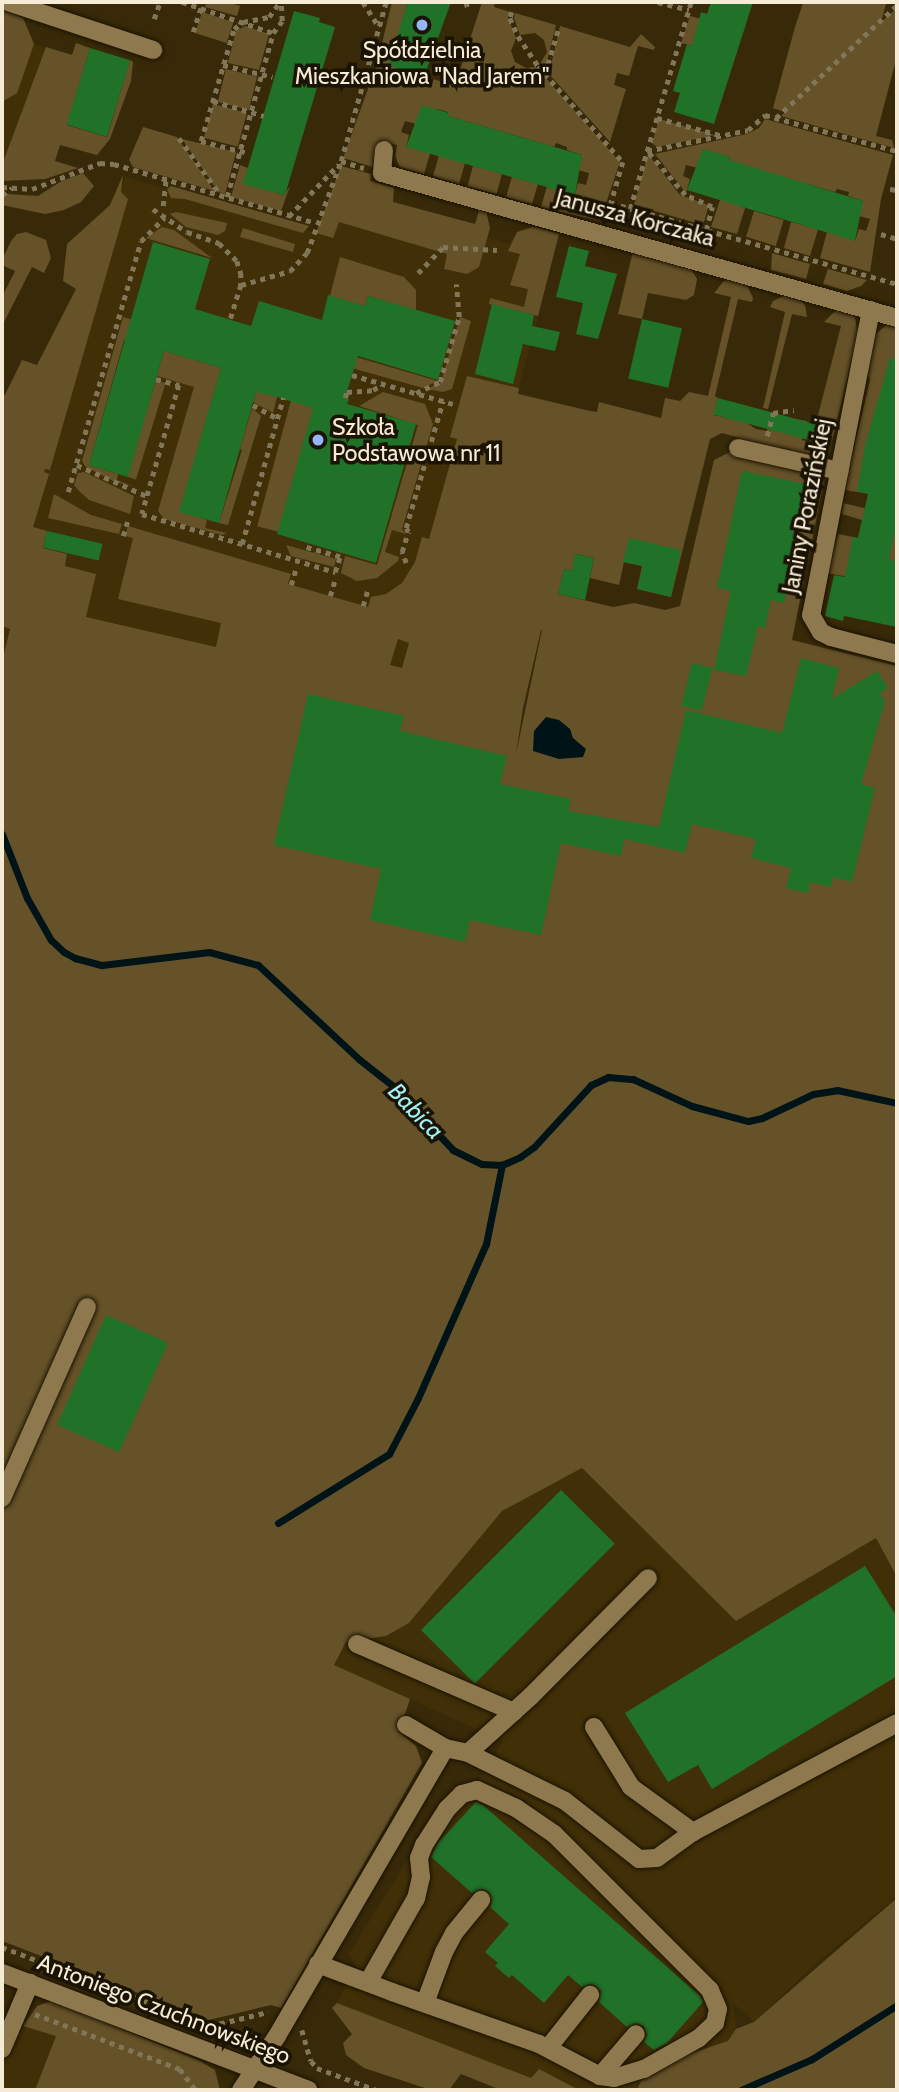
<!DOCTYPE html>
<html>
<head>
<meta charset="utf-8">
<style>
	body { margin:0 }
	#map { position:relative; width:899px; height:2092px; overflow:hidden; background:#382a08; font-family:Cabin,sans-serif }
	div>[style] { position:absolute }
	.built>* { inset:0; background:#413007 }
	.green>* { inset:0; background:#665228; transform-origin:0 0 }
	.water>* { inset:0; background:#001417 }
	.stream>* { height:7px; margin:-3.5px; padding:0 3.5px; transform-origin:3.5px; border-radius:3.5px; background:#001417 }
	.building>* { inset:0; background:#207229; transform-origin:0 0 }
	.path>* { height:4.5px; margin-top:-2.25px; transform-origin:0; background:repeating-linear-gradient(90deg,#827658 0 5px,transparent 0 10px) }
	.roads { filter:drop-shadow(0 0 2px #1c1300) drop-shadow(0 0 2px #1c1300) }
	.minor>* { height:18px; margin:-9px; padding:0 9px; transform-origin:9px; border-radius:9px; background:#8e794e }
	.dots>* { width:19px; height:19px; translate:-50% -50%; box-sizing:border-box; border:4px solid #1b1303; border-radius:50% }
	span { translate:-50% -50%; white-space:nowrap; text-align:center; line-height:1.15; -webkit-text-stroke:7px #1b1303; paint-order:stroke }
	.poi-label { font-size:23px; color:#f6ebd4 }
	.left { translate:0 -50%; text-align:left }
	.street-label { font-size:23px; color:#f6ebd4 }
	.water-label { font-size:24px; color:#a0f0f9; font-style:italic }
	.frame { position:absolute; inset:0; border:4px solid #f6ebd4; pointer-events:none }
</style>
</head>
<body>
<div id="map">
	<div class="built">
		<i style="clip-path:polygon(2px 10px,23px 18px,34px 44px,72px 55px,37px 177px,2px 165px)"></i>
		<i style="clip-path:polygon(342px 174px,392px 202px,490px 228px,488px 237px,500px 241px,510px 243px,517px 232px,529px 226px,559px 234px,518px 393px,590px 411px,523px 708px,222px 653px,2px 698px,2px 614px,125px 177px,322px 235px)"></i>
		<i style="clip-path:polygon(582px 1468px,736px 1621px,877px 1538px,897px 1577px,897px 1896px,815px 1964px,754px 2022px,733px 2003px,736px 2029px,728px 2041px,686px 2055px,641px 2081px,637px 2090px,579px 2090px,539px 2069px,531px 2078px,337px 2003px,356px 1966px,349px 1954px,450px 1791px,478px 1784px,503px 1741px,334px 1665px,346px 1642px,386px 1636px,409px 1623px,502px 1511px)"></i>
		<i style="clip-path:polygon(2px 2020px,56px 2035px,35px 2090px,2px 2090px)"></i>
	</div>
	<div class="green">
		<i style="clip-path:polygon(207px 2px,227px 2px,240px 6px,237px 16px,205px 7px)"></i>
		<i style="clip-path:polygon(392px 2px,408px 2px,389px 65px,455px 86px,482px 2px,495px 2px,494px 7px,510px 12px,508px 18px,516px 38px,511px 51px,515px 62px,526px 68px,536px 67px,620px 162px,600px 221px,541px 207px,548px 183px,575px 194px,578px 183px,586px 185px,589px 173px,578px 170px,582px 155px,567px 150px,567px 147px,556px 143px,554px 147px,517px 136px,448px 116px,448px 112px,437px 109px,416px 124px,405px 121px,401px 132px,409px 135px,406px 147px,431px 150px,424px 174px,400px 167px,395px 156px,397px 145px,380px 141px,373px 167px,343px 158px,377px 64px)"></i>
		<i style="clip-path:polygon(807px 2px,881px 2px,886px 4px,881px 22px,897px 8px,897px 56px,876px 136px,892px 140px,894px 148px,781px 116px,785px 112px,773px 108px,795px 27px,803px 3px)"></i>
		<i style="clip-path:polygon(2px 10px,23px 18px,34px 44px,17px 93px,2px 102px)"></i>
		<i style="left:202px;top:12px;width:33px;height:22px;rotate:18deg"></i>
		<i style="clip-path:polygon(515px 13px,556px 25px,545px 69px,540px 64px,547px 52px,544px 40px,535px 33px,520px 35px,514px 18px)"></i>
		<i style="clip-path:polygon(690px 16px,709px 21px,697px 47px,681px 43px)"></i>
		<i style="clip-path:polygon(245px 26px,269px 34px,259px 70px,228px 63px,236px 31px)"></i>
		<i style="clip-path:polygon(560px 26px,630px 47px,641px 34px,655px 47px,654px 50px,638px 46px,629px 76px,617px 73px,614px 85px,626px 89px,610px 142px,549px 74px)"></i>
		<i style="clip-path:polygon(76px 43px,90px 48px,67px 125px,107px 137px,130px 60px,133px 62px,131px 81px,110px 139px,97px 155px,60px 145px,55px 161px,78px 168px,45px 179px,2px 181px,2px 165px,46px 47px,72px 55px)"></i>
		<i style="left:226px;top:69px;width:32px;height:34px;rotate:14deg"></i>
		<i style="left:213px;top:104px;width:35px;height:35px;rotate:15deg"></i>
		<i style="clip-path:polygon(765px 119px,893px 155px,881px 199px,870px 272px,820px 258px,828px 228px,855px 241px,859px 229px,866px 231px,870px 219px,859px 216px,863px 201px,848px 196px,849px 192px,837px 189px,835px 192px,729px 161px,730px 157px,719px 154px,698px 168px,686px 165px,683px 176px,690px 179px,686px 193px,655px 154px,747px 134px,759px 128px)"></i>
		<i style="clip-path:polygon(663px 120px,715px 135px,657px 147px,652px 143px,658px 123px)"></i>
		<i style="clip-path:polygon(143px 127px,177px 137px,213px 189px,215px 187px,182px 139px,236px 152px,225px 194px,133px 167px,129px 160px)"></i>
		<i style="clip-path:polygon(440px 152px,465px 163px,459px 184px,433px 176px)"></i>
		<i style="clip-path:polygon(648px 154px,680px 195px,709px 205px,703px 225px,634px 205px)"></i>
		<i style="clip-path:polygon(240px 165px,248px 168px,244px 183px,284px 195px,290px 186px,281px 211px,231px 197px)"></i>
		<i style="clip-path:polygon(341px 166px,371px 174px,370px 181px,394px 188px,393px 202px,475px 224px,480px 208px,486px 211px,490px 228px,479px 267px,467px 274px,444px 269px,447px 254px,339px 222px,333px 238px,316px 233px)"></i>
		<i style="left:473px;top:166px;width:30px;height:21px;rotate:15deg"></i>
		<i style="clip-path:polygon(83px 173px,94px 186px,81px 202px,64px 210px,45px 214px,2px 205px,2px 198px,7px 194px,38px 196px,60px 182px)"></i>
		<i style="clip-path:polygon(evenodd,123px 175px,121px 192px,128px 199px,50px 470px,45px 469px,44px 472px,49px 474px,33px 527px,47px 531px,43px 548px,67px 554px,65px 566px,96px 574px,86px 617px,216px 647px,221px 623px,118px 599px,133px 538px,125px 536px,128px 526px,291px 574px,288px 584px,368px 607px,371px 597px,386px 594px,402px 583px,415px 562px,422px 537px,429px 539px,457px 439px,450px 437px,467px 376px,519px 388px,518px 394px,590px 411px,597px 412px,599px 402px,661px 418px,665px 398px,680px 401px,689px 392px,708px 396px,731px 297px,714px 293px,724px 281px,731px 279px,746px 283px,753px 298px,752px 302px,738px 299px,715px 396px,718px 398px,714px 415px,745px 422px,756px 429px,767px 431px,770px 413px,774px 413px,771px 430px,791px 434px,795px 419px,807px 421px,802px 440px,811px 442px,813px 436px,821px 437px,824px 425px,816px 423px,841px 326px,824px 322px,836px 310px,852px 313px,855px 318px,858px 334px,829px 453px,820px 459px,740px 441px,740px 438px,722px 433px,710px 439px,671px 597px,637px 589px,642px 566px,624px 562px,619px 585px,590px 578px,594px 558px,576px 554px,572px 571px,564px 569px,558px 594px,613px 607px,634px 603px,665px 610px,680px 606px,714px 460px,732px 451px,825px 476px,792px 640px,897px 666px,897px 1577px,876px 1538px,736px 1621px,582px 1468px,502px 1511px,409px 1623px,386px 1636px,346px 1642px,334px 1665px,410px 1699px,399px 1732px,416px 1746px,422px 1763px,281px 2008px,271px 2005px,209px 2020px,2px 1941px,2px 662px,10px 629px,2px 626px,2px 394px,5px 395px,22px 360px,37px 365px,76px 289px,63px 281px,67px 244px,110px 205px,123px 175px,541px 630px,542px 630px,516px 754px,523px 708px,541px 630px,123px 175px,398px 639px,409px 643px,402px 668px,390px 665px,398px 639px)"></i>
		<i style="clip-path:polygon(512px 177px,529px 182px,539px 180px,532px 204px,506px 197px)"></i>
		<i style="clip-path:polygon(171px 186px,309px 226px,303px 233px,185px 199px,171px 198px,167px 189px)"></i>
		<i style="clip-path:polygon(721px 197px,745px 208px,737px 234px,711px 227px)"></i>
		<i style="left:754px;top:211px;width:31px;height:27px;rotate:17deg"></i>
		<i style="clip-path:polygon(176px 212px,227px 223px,225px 231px,218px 235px,186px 227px,170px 214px)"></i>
		<i style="clip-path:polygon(791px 222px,810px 227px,819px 226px,810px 256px,784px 248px)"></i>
		<i style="clip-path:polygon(162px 227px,174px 230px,212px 258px,146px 238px)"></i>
		<i style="clip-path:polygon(534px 227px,559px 234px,538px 316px,489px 304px,490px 298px,524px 307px,528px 289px,510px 285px,520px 254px,508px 251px,517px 232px)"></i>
		<i style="clip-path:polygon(243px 228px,295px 244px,293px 252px,240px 237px)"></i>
		<i style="clip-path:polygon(26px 232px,46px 240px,51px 258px,44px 273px,32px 267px,2px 326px,2px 297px,15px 271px,2px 265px,2px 260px,11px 241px,17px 234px)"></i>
		<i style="clip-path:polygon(633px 251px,690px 267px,697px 279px,694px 295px,686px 300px,648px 293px,642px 319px,618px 314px)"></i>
		<i style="clip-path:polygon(772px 253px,810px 264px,806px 279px,771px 270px)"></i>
		<i style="clip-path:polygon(340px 257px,404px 277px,416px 290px,416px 310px,368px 296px,365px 306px,330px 296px)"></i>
		<i style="clip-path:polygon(828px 269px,867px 280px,861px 286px,847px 291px,823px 284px)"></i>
		<i style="clip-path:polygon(786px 295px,799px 299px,805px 305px,807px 317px,792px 314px,768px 409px,763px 408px,785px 312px,770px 307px,773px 301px)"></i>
		<i style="clip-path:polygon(123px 317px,150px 325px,144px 346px,124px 340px,89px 465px,118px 474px,117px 480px,132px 486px,115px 482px,86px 467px,82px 461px)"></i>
		<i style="clip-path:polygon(460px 317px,471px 321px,452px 389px,443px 392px,427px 389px,441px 382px)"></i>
		<i style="clip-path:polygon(888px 324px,896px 326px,897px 333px,897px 506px,869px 499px,870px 494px,844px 490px,870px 380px,868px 374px,873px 336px)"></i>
		<i style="clip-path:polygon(164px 351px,221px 368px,180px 511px,207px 520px,205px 528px,227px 533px,222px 535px,164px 519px,158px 511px,194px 387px,157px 376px)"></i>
		<i style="clip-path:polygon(352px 356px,438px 381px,423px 388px,348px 367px)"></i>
		<i style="clip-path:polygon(260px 379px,277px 397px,273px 413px,253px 402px)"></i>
		<i style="left:156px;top:380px;width:10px;height:101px;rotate:17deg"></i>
		<i style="left:294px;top:389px;width:24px;height:142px;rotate:15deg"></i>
		<i style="clip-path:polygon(383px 392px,425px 404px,433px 424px,402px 529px,406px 534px,392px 530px,385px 552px,399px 557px,398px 561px,377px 578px,357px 581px,341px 573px,345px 556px,377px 565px,418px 425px,359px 406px)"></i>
		<i style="clip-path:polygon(252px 408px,261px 416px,228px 525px,219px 523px,242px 450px,240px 449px)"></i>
		<i style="clip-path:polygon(84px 472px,134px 496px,130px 514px,89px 500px,79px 491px,74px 485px,78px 473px)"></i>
		<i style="clip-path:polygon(54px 494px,91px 515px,122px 524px,119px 534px,48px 518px)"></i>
		<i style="clip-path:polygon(843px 503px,897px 516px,897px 587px,828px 573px,838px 534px,858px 538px,862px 520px,842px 514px)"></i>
		<i style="clip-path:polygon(286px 545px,336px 559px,334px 567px,291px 556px)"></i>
		<i style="clip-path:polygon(897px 1898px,897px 2090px,637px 2090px,641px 2081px,686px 2055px,728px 2041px,736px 2029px,754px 2022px)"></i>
		<i style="clip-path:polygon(52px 2001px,200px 2061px,215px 2070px,220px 2090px,35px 2090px,56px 2036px,23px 2026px,37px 2006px)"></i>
		<i style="clip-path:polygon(337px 2003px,531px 2078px,539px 2069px,579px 2090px,501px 2090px,461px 2074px,449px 2090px,431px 2090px,364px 2068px,346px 2055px,343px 2043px,352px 2034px,332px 2008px)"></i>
	</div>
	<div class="water">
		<i style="clip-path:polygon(546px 717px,559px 720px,570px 729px,573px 738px,586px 749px,583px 757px,559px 759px,533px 751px,534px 731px)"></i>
	</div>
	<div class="stream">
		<i style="left:2px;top:834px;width:69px;rotate:68.7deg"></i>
		<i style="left:27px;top:898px;width:48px;rotate:60.3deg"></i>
		<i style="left:51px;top:940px;width:18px;rotate:43deg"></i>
		<i style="left:64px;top:952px;width:13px;rotate:29deg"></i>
		<i style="left:75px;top:958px;width:28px;rotate:15deg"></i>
		<i style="left:102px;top:965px;width:108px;rotate:-6.9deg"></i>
		<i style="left:209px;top:952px;width:51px;rotate:14.9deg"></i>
		<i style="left:258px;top:965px;width:139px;rotate:43deg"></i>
		<i style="left:360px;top:1060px;width:42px;rotate:38.2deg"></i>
		<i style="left:393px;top:1086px;width:88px;rotate:46.8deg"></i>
		<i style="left:453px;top:1150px;width:32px;rotate:26deg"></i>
		<i style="left:482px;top:1164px;width:20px;rotate:3deg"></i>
		<i style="left:502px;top:1165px;width:20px;rotate:-24deg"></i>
		<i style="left:520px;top:1157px;width:17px;rotate:-36deg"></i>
		<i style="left:534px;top:1147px;width:84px;rotate:-47.4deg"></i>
		<i style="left:591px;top:1085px;width:19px;rotate:-25deg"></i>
		<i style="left:608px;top:1077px;width:25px;rotate:5deg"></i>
		<i style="left:633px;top:1079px;width:65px;rotate:24.6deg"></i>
		<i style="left:692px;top:1106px;width:58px;rotate:15deg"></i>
		<i style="left:748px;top:1121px;width:14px;rotate:-12deg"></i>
		<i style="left:762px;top:1118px;width:56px;rotate:-25.2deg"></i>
		<i style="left:813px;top:1094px;width:24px;rotate:-9deg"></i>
		<i style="left:837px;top:1090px;width:61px;rotate:12.2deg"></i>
		<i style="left:278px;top:1523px;width:131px;rotate:-31.9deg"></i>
		<i style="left:389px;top:1454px;width:63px;rotate:-62.6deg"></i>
		<i style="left:418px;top:1398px;width:168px;rotate:-66.2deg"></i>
		<i style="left:486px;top:1244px;width:81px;rotate:-78.6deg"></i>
		<i style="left:741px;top:2090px;width:77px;rotate:-23.6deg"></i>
		<i style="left:812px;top:2059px;width:101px;rotate:-32.4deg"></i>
	</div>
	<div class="building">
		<i style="clip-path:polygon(408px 2px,451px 2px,424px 77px,388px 65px)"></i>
		<i style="clip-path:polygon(711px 2px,753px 2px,714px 124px,674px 112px,680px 93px,673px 91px,687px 44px,692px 46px,701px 12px,707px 14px)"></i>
		<i style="clip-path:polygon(294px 11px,320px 18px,319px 22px,335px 27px,285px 195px,243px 184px)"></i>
		<i style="left:90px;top:48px;width:42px;height:80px;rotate:17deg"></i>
		<i style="clip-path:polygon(422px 105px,449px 113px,448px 116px,582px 155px,575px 195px,406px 147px)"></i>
		<i style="clip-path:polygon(703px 149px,730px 157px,729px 160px,863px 201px,855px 241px,687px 190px)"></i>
		<i style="clip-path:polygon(153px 242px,210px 259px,195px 309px,251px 326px,259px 301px,322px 320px,328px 295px,365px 306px,368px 296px,455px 321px,438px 380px,358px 356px,345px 398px,349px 399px,347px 404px,416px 424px,376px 563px,277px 534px,313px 408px,277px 397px,256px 392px,219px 523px,179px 512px,221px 368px,164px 351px,128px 477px,89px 465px)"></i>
		<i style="clip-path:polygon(569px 246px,589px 251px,585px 266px,617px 274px,598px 339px,576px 334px,583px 303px,556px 297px)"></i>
		<i style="clip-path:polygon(492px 304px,534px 315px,532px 326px,560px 332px,555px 351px,523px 344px,513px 384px,475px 374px)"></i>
		<i style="left:642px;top:319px;width:41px;height:61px;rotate:13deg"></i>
		<i style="clip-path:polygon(890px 358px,897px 359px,897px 521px,889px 560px,897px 561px,897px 627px,844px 616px,843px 621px,825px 616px,834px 575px,845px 577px,853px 537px,858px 538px,868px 494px,857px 491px,865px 446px)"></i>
		<i style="left:718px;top:398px;width:111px;height:17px;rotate:15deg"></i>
		<i style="clip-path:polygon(742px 471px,810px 485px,784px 603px,771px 600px,765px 628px,758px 626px,746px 676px,714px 670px,731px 591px,717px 588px)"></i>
		<i style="left:47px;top:531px;width:57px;height:17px;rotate:13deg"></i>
		<i style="clip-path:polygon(629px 538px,681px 550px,671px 597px,637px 589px,643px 566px,623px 562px)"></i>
		<i style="clip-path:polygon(575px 554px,594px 558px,585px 600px,558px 594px,564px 569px,572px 571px)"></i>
		<i style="clip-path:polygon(801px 658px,839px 668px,832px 699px,877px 671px,888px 688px,880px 693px,885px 702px,861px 784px,875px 788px,852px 882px,833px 877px,831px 887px,810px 882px,808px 893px,786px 888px,791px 868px,751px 858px,756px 839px,692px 824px,685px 853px,624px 839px,621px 856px,561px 843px,541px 935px,470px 920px,465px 942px,370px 920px,381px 869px,274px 845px,308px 694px,404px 716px,400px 731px,507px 756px,500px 784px,571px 799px,568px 811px,659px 827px,686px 710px,782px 733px)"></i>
		<i style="left:692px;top:663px;width:21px;height:44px;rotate:14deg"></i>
		<i style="left:106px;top:1315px;width:68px;height:120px;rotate:24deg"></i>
		<i style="left:561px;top:1490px;width:76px;height:198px;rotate:45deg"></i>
		<i style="clip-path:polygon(865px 1566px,897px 1617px,897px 1676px,712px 1789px,698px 1765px,668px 1782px,625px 1713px)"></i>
		<i style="clip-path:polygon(476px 1802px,484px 1806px,700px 1996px,703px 2002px,667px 2043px,654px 2050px,644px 2042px,647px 2035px,644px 2026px,637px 2023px,627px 2027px,599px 2002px,601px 1991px,596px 1986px,591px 1984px,582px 1987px,568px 1975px,544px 2003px,512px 1975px,509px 1978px,495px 1966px,498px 1963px,485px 1952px,509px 1924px,490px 1907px,492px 1901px,489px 1892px,482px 1889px,472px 1893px,431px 1857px,438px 1843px)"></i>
	</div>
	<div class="path">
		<i style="left:182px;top:2px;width:96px;rotate:18.8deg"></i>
		<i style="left:363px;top:2px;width:30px;rotate:57deg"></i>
		<i style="left:466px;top:2px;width:6px;rotate:72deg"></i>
		<i style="left:658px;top:2px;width:32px;rotate:14deg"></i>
		<i style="left:512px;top:12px;width:6px;rotate:108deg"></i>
		<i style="left:510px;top:18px;width:20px;rotate:66deg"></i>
		<i style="left:518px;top:36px;width:36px;rotate:56deg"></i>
		<i style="left:538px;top:66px;width:128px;rotate:48.5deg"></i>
		<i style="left:623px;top:162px;width:57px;rotate:106.2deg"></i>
		<i style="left:154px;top:19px;width:18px;rotate:-71deg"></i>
		<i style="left:193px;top:32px;width:25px;rotate:-72deg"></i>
		<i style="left:223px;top:65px;width:51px;rotate:13.5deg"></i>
		<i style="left:545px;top:74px;width:50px;rotate:-73.7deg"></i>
		<i style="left:213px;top:101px;width:53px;rotate:16.4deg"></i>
		<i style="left:657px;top:118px;width:68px;rotate:15.3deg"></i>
		<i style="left:776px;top:118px;width:166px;rotate:-43deg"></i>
		<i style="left:179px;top:138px;width:69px;rotate:53.8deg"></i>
		<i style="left:201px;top:141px;width:117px;rotate:-73.6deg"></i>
		<i style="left:234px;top:29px;width:11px;rotate:-38deg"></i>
		<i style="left:243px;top:22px;width:26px;rotate:-11deg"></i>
		<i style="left:269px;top:17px;width:19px;rotate:-54deg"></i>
		<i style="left:201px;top:141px;width:49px;rotate:14.3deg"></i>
		<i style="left:341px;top:161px;width:24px;rotate:17deg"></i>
		<i style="left:2px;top:187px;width:30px;rotate:4deg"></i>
		<i style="left:32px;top:189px;width:73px;rotate:-20.9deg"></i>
		<i style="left:100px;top:163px;width:14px;rotate:4deg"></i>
		<i style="left:114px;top:164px;width:210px;rotate:16.3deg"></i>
		<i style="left:890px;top:189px;width:7px;rotate:8deg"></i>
		<i style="left:2px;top:195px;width:12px;rotate:-35deg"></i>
		<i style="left:227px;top:197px;width:170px;rotate:-74.3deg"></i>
		<i style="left:273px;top:33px;width:15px;rotate:-53deg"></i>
		<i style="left:282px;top:21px;width:19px;rotate:-93deg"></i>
		<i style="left:611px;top:203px;width:297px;rotate:15.8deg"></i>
		<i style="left:163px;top:206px;width:27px;rotate:-84deg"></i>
		<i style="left:153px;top:209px;width:41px;rotate:34.1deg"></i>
		<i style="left:187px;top:232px;width:34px;rotate:19deg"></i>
		<i style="left:219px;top:243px;width:25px;rotate:45deg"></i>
		<i style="left:237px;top:261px;width:13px;rotate:72deg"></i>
		<i style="left:241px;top:273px;width:12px;rotate:90deg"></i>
		<i style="left:241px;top:285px;width:37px;rotate:107deg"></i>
		<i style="left:630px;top:209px;width:216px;rotate:-73.6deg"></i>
		<i style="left:289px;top:216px;width:71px;rotate:-46.1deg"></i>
		<i style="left:706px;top:230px;width:24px;rotate:-75deg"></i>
		<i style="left:712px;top:207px;width:30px;rotate:-156deg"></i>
		<i style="left:685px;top:195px;width:58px;rotate:-130.8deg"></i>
		<i style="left:647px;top:151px;width:103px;rotate:-11.7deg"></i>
		<i style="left:748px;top:130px;width:23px;rotate:-41deg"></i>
		<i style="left:765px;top:115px;width:137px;rotate:15.3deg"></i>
		<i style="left:881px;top:234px;width:17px;rotate:17deg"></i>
		<i style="left:418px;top:273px;width:36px;rotate:-46deg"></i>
		<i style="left:443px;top:247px;width:54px;rotate:3.2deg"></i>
		<i style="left:241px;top:285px;width:51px;rotate:-15.9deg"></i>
		<i style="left:290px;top:271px;width:25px;rotate:-47deg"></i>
		<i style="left:307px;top:253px;width:98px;rotate:-69.7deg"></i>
		<i style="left:341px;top:161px;width:165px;rotate:-74.2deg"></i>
		<i style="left:352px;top:375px;width:105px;rotate:16deg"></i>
		<i style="left:156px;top:379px;width:24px;rotate:15deg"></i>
		<i style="left:179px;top:385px;width:134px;rotate:106deg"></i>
		<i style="left:142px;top:514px;width:202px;rotate:16.7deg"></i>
		<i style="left:335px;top:572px;width:16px;rotate:-72deg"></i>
		<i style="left:340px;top:557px;width:35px;rotate:-164deg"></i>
		<i style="left:416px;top:393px;width:26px;rotate:-25deg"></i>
		<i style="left:440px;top:382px;width:68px;rotate:-73.7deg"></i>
		<i style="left:459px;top:317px;width:33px;rotate:-95deg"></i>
		<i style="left:345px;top:398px;width:6px;rotate:-72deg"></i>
		<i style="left:347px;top:392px;width:26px;rotate:-4deg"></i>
		<i style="left:373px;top:390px;width:12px;rotate:-31deg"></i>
		<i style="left:253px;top:405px;width:29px;rotate:29deg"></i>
		<i style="left:767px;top:436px;width:24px;rotate:-75deg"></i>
		<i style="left:773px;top:413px;width:21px;rotate:-8deg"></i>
		<i style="left:77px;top:465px;width:77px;rotate:23.9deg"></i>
		<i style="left:68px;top:492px;width:261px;rotate:-73.8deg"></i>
		<i style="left:141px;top:241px;width:33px;rotate:-45deg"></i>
		<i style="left:123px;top:536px;width:17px;rotate:-73deg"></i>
		<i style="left:242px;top:544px;width:152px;rotate:-74.3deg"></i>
		<i style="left:406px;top:563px;width:12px;rotate:-110deg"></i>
		<i style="left:402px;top:552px;width:21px;rotate:-73deg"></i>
		<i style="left:408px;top:532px;width:4px;rotate:-117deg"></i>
		<i style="left:406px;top:528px;width:132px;rotate:-73.8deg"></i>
		<i style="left:291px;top:585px;width:17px;rotate:-73deg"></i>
		<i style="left:330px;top:596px;width:17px;rotate:-73deg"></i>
		<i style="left:363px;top:606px;width:19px;rotate:-74deg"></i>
		<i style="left:2px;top:1947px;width:222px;rotate:20.8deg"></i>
		<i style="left:210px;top:2026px;width:60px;rotate:-13.6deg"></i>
		<i style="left:35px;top:2014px;width:155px;rotate:20.8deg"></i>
		<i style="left:180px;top:2069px;width:26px;rotate:53deg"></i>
		<i style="left:302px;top:2030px;width:32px;rotate:74deg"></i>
		<i style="left:311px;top:2061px;width:9px;rotate:49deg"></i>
		<i style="left:317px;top:2068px;width:63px;rotate:20.4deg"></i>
	</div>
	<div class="roads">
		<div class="minor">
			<i style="left:8px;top:2px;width:153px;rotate:18.3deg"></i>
			<i style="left:384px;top:150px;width:23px;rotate:95deg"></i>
			<i style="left:382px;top:173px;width:535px;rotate:15.72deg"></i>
			<i style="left:871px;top:310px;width:311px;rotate:101.1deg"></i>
			<i style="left:811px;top:615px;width:20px;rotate:60deg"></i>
			<i style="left:821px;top:632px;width:11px;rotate:27deg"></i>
			<i style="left:831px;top:637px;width:68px;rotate:14.4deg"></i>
			<i style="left:738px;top:448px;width:104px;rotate:12.8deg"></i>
			<i style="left:2px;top:1498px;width:209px;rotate:-66deg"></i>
			<i style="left:357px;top:1644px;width:171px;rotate:23.4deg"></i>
			<i style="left:406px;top:1725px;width:45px;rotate:30.5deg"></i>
			<i style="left:445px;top:1748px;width:24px;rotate:12deg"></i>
			<i style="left:468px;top:1753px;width:108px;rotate:26.3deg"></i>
			<i style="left:565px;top:1801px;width:94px;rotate:38.1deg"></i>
			<i style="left:639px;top:1859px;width:18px;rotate:-3deg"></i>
			<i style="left:657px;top:1858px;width:44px;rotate:-35.8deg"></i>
			<i style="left:693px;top:1832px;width:231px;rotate:-28.1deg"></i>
			<i style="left:594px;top:1727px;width:70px;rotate:58.3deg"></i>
			<i style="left:631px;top:1787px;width:77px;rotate:36deg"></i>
			<i style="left:468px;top:1753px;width:85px;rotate:-42.1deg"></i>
			<i style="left:531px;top:1696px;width:166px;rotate:-45.2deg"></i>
			<i style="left:318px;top:1964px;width:79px;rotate:20.7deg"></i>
			<i style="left:392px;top:1992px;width:156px;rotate:19.5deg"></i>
			<i style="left:539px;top:2044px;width:69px;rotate:27.7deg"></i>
			<i style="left:600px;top:2076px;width:14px;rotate:8deg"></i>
			<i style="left:614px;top:2078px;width:31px;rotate:-17deg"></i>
			<i style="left:644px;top:2069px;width:63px;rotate:-29.4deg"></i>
			<i style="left:699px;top:2038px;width:22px;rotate:-43deg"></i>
			<i style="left:715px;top:2023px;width:14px;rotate:-78deg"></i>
			<i style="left:718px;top:2009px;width:21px;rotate:-113deg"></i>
			<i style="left:710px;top:1990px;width:221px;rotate:-135deg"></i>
			<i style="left:554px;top:1834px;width:46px;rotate:-145.6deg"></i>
			<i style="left:516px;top:1808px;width:43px;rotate:-155.2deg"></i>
			<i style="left:477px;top:1790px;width:16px;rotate:165deg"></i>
			<i style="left:462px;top:1794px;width:21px;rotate:135deg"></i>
			<i style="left:447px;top:1809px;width:43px;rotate:122.6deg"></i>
			<i style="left:424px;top:1845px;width:14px;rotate:111deg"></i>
			<i style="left:419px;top:1858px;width:19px;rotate:84deg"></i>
			<i style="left:421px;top:1877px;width:22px;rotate:103deg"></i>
			<i style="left:416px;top:1898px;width:97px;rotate:119.7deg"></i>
			<i style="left:2px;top:1973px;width:328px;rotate:20.9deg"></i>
			<i style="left:425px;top:2003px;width:54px;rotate:-69.6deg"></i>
			<i style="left:444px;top:1952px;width:21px;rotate:-62deg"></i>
			<i style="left:454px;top:1933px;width:43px;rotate:-50.7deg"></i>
			<i style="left:548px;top:2048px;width:68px;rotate:-51.6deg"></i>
			<i style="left:2px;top:2049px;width:72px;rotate:-67deg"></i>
			<i style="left:600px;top:2076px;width:55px;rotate:-49.4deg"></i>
			<i style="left:241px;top:2090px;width:65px;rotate:-56.3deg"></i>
			<i style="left:277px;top:2036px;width:333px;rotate:-59.7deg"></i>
		</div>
	</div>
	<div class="dots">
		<i style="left:422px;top:25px;background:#95b6fd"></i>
		<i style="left:318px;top:440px;background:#95b6fd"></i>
	</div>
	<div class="poi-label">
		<span style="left:422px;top:63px">Spółdzielnia<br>Mieszkaniowa "Nad Jarem"</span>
		<span class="left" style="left:332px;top:440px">Szkoła<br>Podstawowa nr 11</span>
	</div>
	<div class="street-label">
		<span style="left:635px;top:218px;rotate:15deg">Janusza Korczaka</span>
		<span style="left:807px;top:506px;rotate:-79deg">Janiny Porazińskiej</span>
		<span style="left:164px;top:2009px;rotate:21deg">Antoniego Czuchnowskiego</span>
	</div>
	<div class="water-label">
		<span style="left:416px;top:1111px;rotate:46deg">Babica</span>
	</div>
	<div class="frame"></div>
</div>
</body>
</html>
